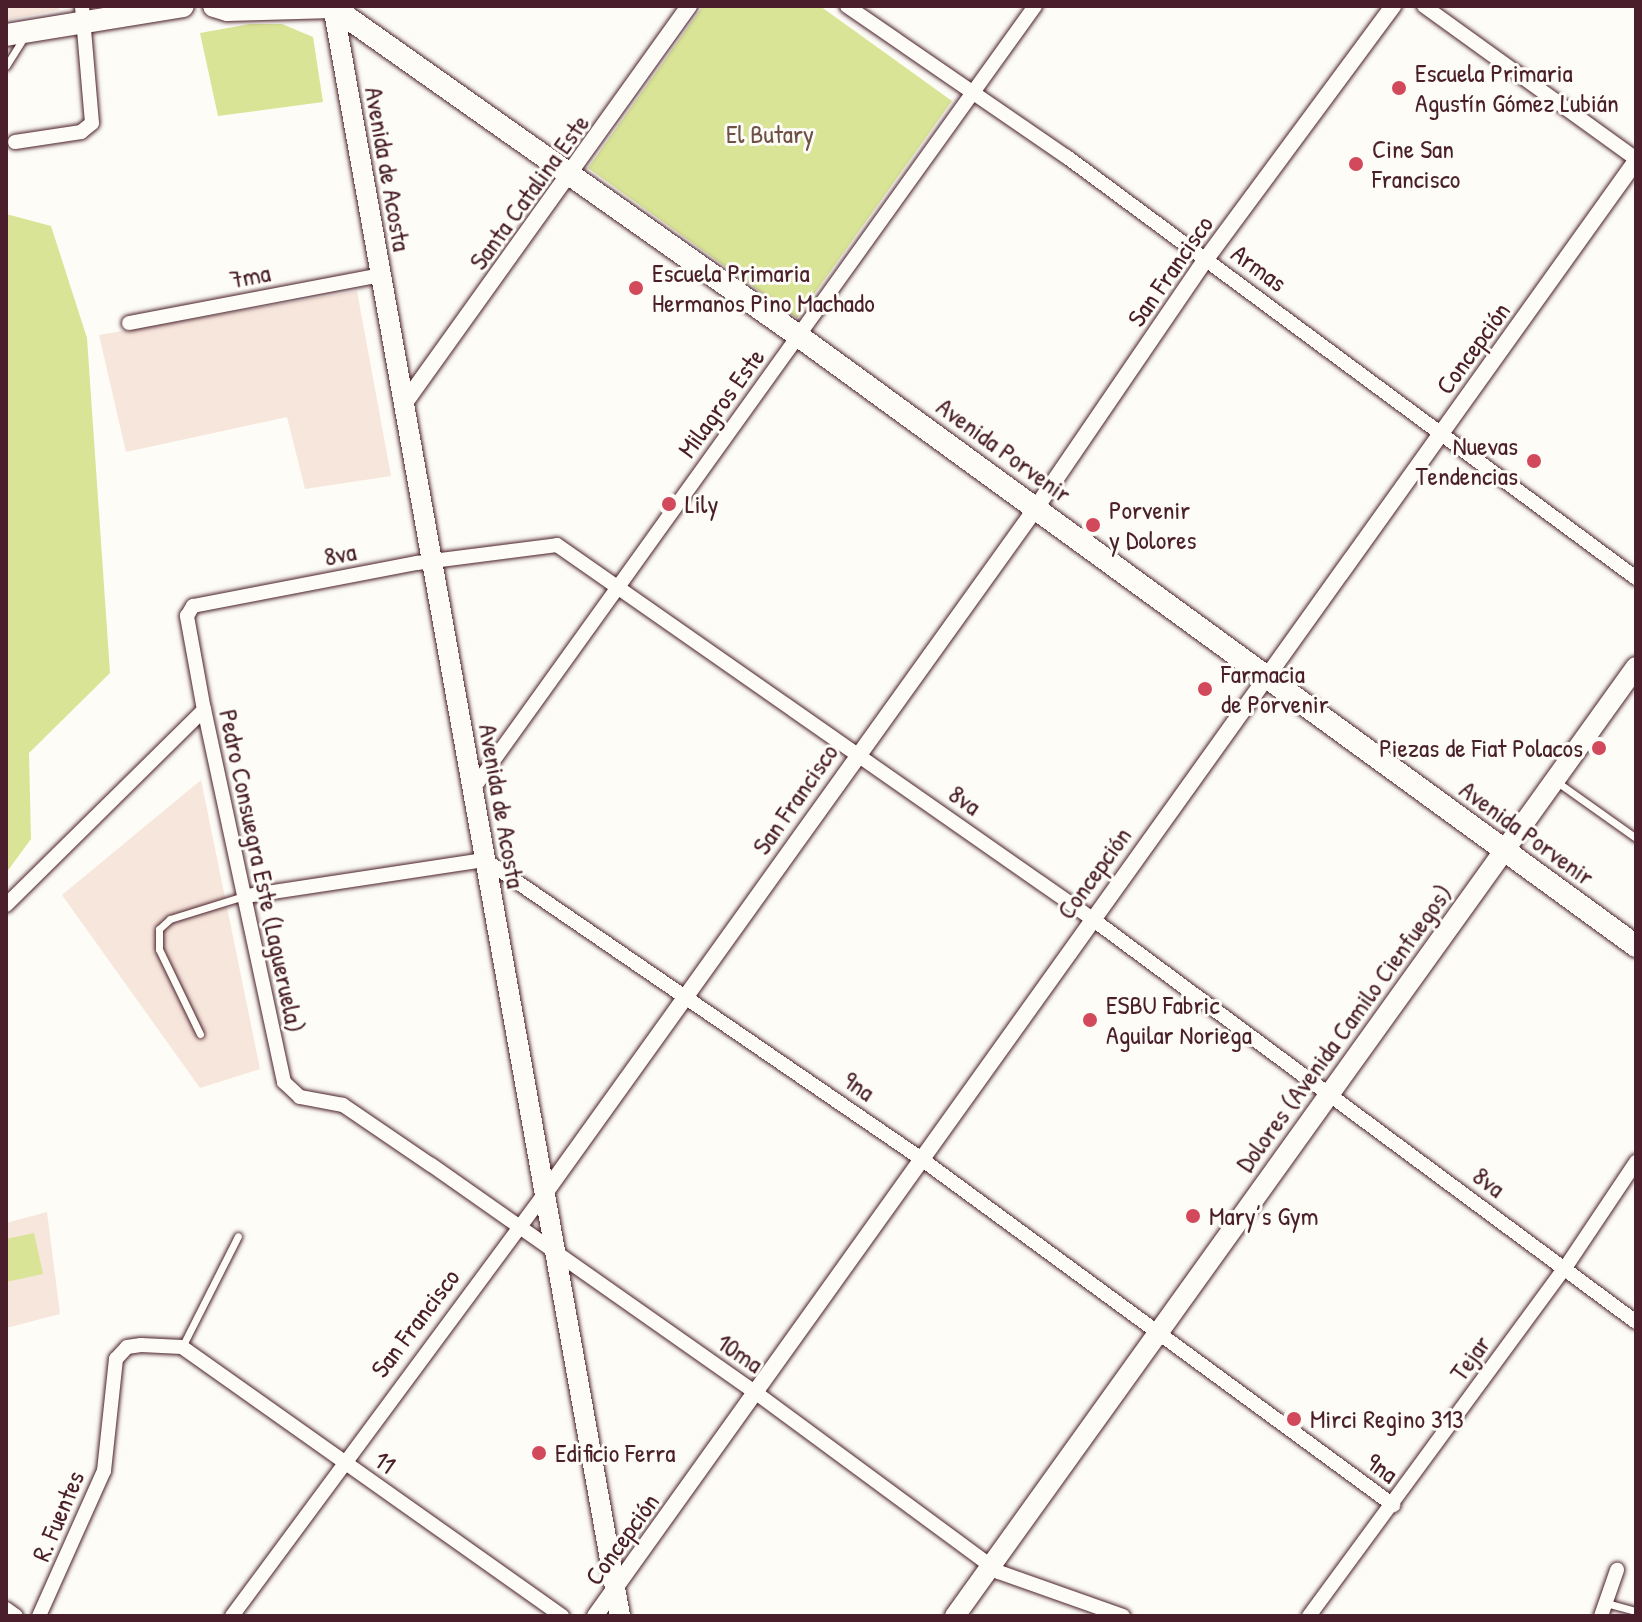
<!DOCTYPE html>
<html>
<head>
<meta charset="utf-8">
<style>
	body { margin:0 }
	#map { position:relative; width:1642px; height:1622px; overflow:hidden; background:#fdfcf7; font-family:"Patrick Hand",sans-serif }
	div>[style] { position:absolute }
	.built>* { inset:0; background:#f7e6dc }
	.green>* { inset:0; background:#d9e496 }
	.roads { filter:drop-shadow(0 0 2px #4a1f2b) drop-shadow(0 0 2px #4a1f2b) }
	.service>* { height:7px; margin:-3.5px; padding:0 3.5px; transform-origin:3.5px; border-radius:3.5px; background:#fdfcf7 }
	.minor>* { height:14px; margin:-7px; padding:0 7px; transform-origin:7px; border-radius:7px; background:#fdfcf7 }
	.tertiary>* { height:16px; margin:-8px; padding:0 8px; transform-origin:8px; border-radius:8px; background:#fdfcf7 }
	.secondary>* { height:20px; margin:-10px; padding:0 10px; transform-origin:10px; border-radius:10px; background:#fdfcf7 }
	.primary>* { height:22px; margin:-11px; padding:0 11px; transform-origin:11px; border-radius:11px; background:#fdfcf7 }
	.dots>* { width:22px; height:22px; translate:-50% -50%; box-sizing:border-box; border:4px solid #fdfcf7; border-radius:50% }
	span { translate:-50% -50%; white-space:nowrap; text-align:center; line-height:1.15; -webkit-text-stroke:6px #fdfcf7; paint-order:stroke }
	.poi-label { font-size:26px; color:#4a1f2b }
	.left { translate:0 -50%; text-align:left }
	.right { translate:-100% -50%; text-align:right }
	.park-label { font-size:26px; color:#6e5046 }
	.street-label { font-size:26px; color:#4a1f2b }
	.frame { position:absolute; inset:0; border:8px solid #4a1f2b; pointer-events:none }
</style>
</head>
<body>
<div id="map">
	<div class="built">
		<i style="clip-path:polygon(6px 6px,58px 6px,59px 10px,6px 20px)"></i>
		<i style="clip-path:polygon(357px 291px,391px 476px,305px 489px,287px 417px,126px 452px,99px 335px)"></i>
		<i style="clip-path:polygon(201px 780px,260px 1069px,200px 1088px,62px 895px)"></i>
		<i style="clip-path:polygon(47px 1212px,60px 1314px,6px 1328px,6px 1223px)"></i>
	</div>
	<div class="green">
		<i style="clip-path:polygon(703px 6px,820px 6px,952px 101px,797px 318px,588px 168px)"></i>
		<i style="clip-path:polygon(250px 24px,282px 24px,313px 37px,323px 102px,218px 116px,200px 33px)"></i>
		<i style="clip-path:polygon(6px 214px,51px 226px,87px 338px,110px 673px,29px 753px,31px 839px,6px 873px)"></i>
		<i style="clip-path:polygon(34px 1233px,43px 1274px,6px 1282px,6px 1239px)"></i>
	</div>
	<div class="roads">
		<div class="service">
			<i style="left:6px;top:66px;width:34px;rotate:-58deg"></i>
			<i style="left:1557px;top:782px;width:97px;rotate:35.3deg"></i>
			<i style="left:200px;top:1034px;width:94px;rotate:-115.8deg"></i>
			<i style="left:159px;top:949px;width:20px;rotate:-90deg"></i>
			<i style="left:159px;top:929px;width:15px;rotate:-42deg"></i>
			<i style="left:170px;top:919px;width:77px;rotate:-17.3deg"></i>
			<i style="left:182px;top:1347px;width:124px;rotate:-63.2deg"></i>
			<i style="left:1606px;top:1603px;width:31px;rotate:15deg"></i>
		</div>
		<div class="minor">
			<i style="left:847px;top:6px;width:267px;rotate:34.5deg"></i>
			<i style="left:1067px;top:157px;width:708px;rotate:36.5deg"></i>
			<i style="left:1424px;top:6px;width:261px;rotate:35.8deg"></i>
			<i style="left:15px;top:142px;width:67px;rotate:-8.6deg"></i>
			<i style="left:81px;top:132px;width:14px;rotate:-39deg"></i>
			<i style="left:92px;top:123px;width:117px;rotate:-94.9deg"></i>
			<i style="left:129px;top:323px;width:257px;rotate:-10.8deg"></i>
			<i style="left:473px;top:789px;width:964px;rotate:-54.33deg"></i>
			<i style="left:246px;top:896px;width:242px;rotate:-8.6deg"></i>
			<i style="left:485px;top:860px;width:527px;rotate:34.41deg"></i>
			<i style="left:920px;top:1158px;width:587px;rotate:36.26deg"></i>
			<i style="left:6px;top:905px;width:278px;rotate:-44.6deg"></i>
			<i style="left:6px;top:1609px;width:12px;rotate:35deg"></i>
			<i style="left:39px;top:1616px;width:159px;rotate:-65.9deg"></i>
			<i style="left:104px;top:1471px;width:113px;rotate:-83.9deg"></i>
			<i style="left:116px;top:1359px;width:16px;rotate:-47deg"></i>
			<i style="left:127px;top:1347px;width:14px;rotate:-8deg"></i>
			<i style="left:141px;top:1345px;width:41px;rotate:2.8deg"></i>
			<i style="left:182px;top:1347px;width:466px;rotate:35.3deg"></i>
			<i style="left:232px;top:1616px;width:526px;rotate:-53.5deg"></i>
			<i style="left:1123px;top:1616px;width:132px;rotate:-160.5deg"></i>
			<i style="left:999px;top:1572px;width:302px;rotate:-143.6deg"></i>
			<i style="left:756px;top:1393px;width:397px;rotate:-144.9deg"></i>
			<i style="left:431px;top:1165px;width:107px;rotate:-145.7deg"></i>
			<i style="left:343px;top:1105px;width:44px;rotate:-169.5deg"></i>
			<i style="left:300px;top:1097px;width:22px;rotate:-137deg"></i>
			<i style="left:284px;top:1082px;width:381px;rotate:-102.1deg"></i>
			<i style="left:204px;top:710px;width:96px;rotate:-100.3deg"></i>
			<i style="left:187px;top:616px;width:12px;rotate:-59deg"></i>
			<i style="left:193px;top:606px;width:228px;rotate:-10.9deg"></i>
			<i style="left:417px;top:563px;width:141px;rotate:-7.3deg"></i>
			<i style="left:557px;top:545px;width:651px;rotate:34.93deg"></i>
			<i style="left:1091px;top:918px;width:678px;rotate:36.55deg"></i>
			<i style="left:1309px;top:1616px;width:432px;rotate:-53.7deg"></i>
			<i style="left:1565px;top:1268px;width:128px;rotate:-56.2deg"></i>
			<i style="left:1601px;top:1616px;width:49px;rotate:-70.8deg"></i>
		</div>
		<div class="tertiary">
			<i style="left:404px;top:404px;width:490px;rotate:-54.4deg"></i>
			<i style="left:545px;top:1193px;width:843px;rotate:-54.37deg"></i>
			<i style="left:1036px;top:508px;width:301px;rotate:-55.7deg"></i>
			<i style="left:1206px;top:259px;width:315px;rotate:-53.5deg"></i>
			<i style="left:595px;top:1616px;width:1789px;rotate:-54.42deg"></i>
		</div>
		<div class="secondary">
			<i style="left:333px;top:6px;width:1635px;rotate:79.89deg"></i>
			<i style="left:955px;top:1616px;width:1168px;rotate:-54.34deg"></i>
		</div>
		<div class="primary">
			<i style="left:214px;top:6px;width:14px;rotate:17deg"></i>
			<i style="left:227px;top:10px;width:106px;rotate:-1.6deg"></i>
			<i style="left:331px;top:6px;width:574px;rotate:35.21deg"></i>
			<i style="left:800px;top:337px;width:1034px;rotate:36.07deg"></i>
			<i style="left:6px;top:35px;width:179px;rotate:-9.3deg"></i>
		</div>
	</div>
	<div class="dots">
		<i style="left:1399px;top:88px;background:#d1495b"></i>
		<i style="left:1356px;top:164px;background:#d1495b"></i>
		<i style="left:636px;top:288px;background:#d1495b"></i>
		<i style="left:1534px;top:461px;background:#d1495b"></i>
		<i style="left:669px;top:504px;background:#d1495b"></i>
		<i style="left:1093px;top:525px;background:#d1495b"></i>
		<i style="left:1205px;top:689px;background:#d1495b"></i>
		<i style="left:1599px;top:748px;background:#d1495b"></i>
		<i style="left:1090px;top:1020px;background:#d1495b"></i>
		<i style="left:1193px;top:1216px;background:#d1495b"></i>
		<i style="left:1294px;top:1419px;background:#d1495b"></i>
		<i style="left:539px;top:1453px;background:#d1495b"></i>
	</div>
	<div class="poi-label">
		<span class="left" style="left:1415px;top:88px">Escuela Primaria<br>Agustín Gómez Lubián</span>
		<span class="left" style="left:1372px;top:164px">Cine San<br>Francisco</span>
		<span class="left" style="left:652px;top:288px">Escuela Primaria<br>Hermanos Pino Machado</span>
		<span class="right" style="left:1518px;top:461px">Nuevas<br>Tendencias</span>
		<span class="left" style="left:685px;top:504px">Lily</span>
		<span class="left" style="left:1109px;top:525px">Porvenir<br>y Dolores</span>
		<span class="left" style="left:1221px;top:689px">Farmacia<br>de Porvenir</span>
		<span class="right" style="left:1583px;top:748px">Piezas de Fiat Polacos</span>
		<span class="left" style="left:1106px;top:1020px">ESBU Fabric<br>Aguilar Noriega</span>
		<span class="left" style="left:1209px;top:1216px">Mary’s Gym</span>
		<span class="left" style="left:1310px;top:1419px">Mirci Regino 313</span>
		<span class="left" style="left:555px;top:1453px">Edificio Ferra</span>
	</div>
	<div class="park-label">
		<span style="left:770px;top:134px">El Butary</span>
	</div>
	<div class="street-label">
		<span style="left:388px;top:169px;rotate:80deg">Avenida de Acosta</span>
		<span style="left:529px;top:192px;rotate:-54deg">Santa Catalina Este</span>
		<span style="left:1259px;top:268px;rotate:36deg">Armas</span>
		<span style="left:1170px;top:271px;rotate:-55deg">San Francisco</span>
		<span style="left:250px;top:276px;rotate:-11deg">7ma</span>
		<span style="left:1473px;top:348px;rotate:-54deg">Concepción</span>
		<span style="left:721px;top:403px;rotate:-54deg">Milagros Este</span>
		<span style="left:1004px;top:450px;rotate:36deg">Avenida Porvenir</span>
		<span style="left:340px;top:554px;rotate:-11deg">8va</span>
		<span style="left:795px;top:799px;rotate:-55deg">San Francisco</span>
		<span style="left:965px;top:800px;rotate:35deg">8va</span>
		<span style="left:502px;top:806px;rotate:80deg">Avenida de Acosta</span>
		<span style="left:1527px;top:833px;rotate:36deg">Avenida Porvenir</span>
		<span style="left:262px;top:871px;rotate:78deg">Pedro Consuegra Este (Lagueruela)</span>
		<span style="left:1094px;top:873px;rotate:-54deg">Concepción</span>
		<span style="left:1344px;top:1028px;rotate:-54deg">Dolores (Avenida Camilo Cienfuegos)</span>
		<span style="left:859px;top:1086px;rotate:35deg">9na</span>
		<span style="left:1489px;top:1182px;rotate:37deg">8va</span>
		<span style="left:415px;top:1323px;rotate:-53deg">San Francisco</span>
		<span style="left:740px;top:1353px;rotate:34deg">10ma</span>
		<span style="left:1470px;top:1358px;rotate:-54deg">Tejar</span>
		<span style="left:385px;top:1462px;rotate:35deg">11</span>
		<span style="left:1382px;top:1468px;rotate:36deg">9na</span>
		<span style="left:58px;top:1516px;rotate:-67deg">R. Fuentes</span>
		<span style="left:622px;top:1539px;rotate:-54deg">Concepción</span>
	</div>
	<div class="frame"></div>
</div>
</body>
</html>
